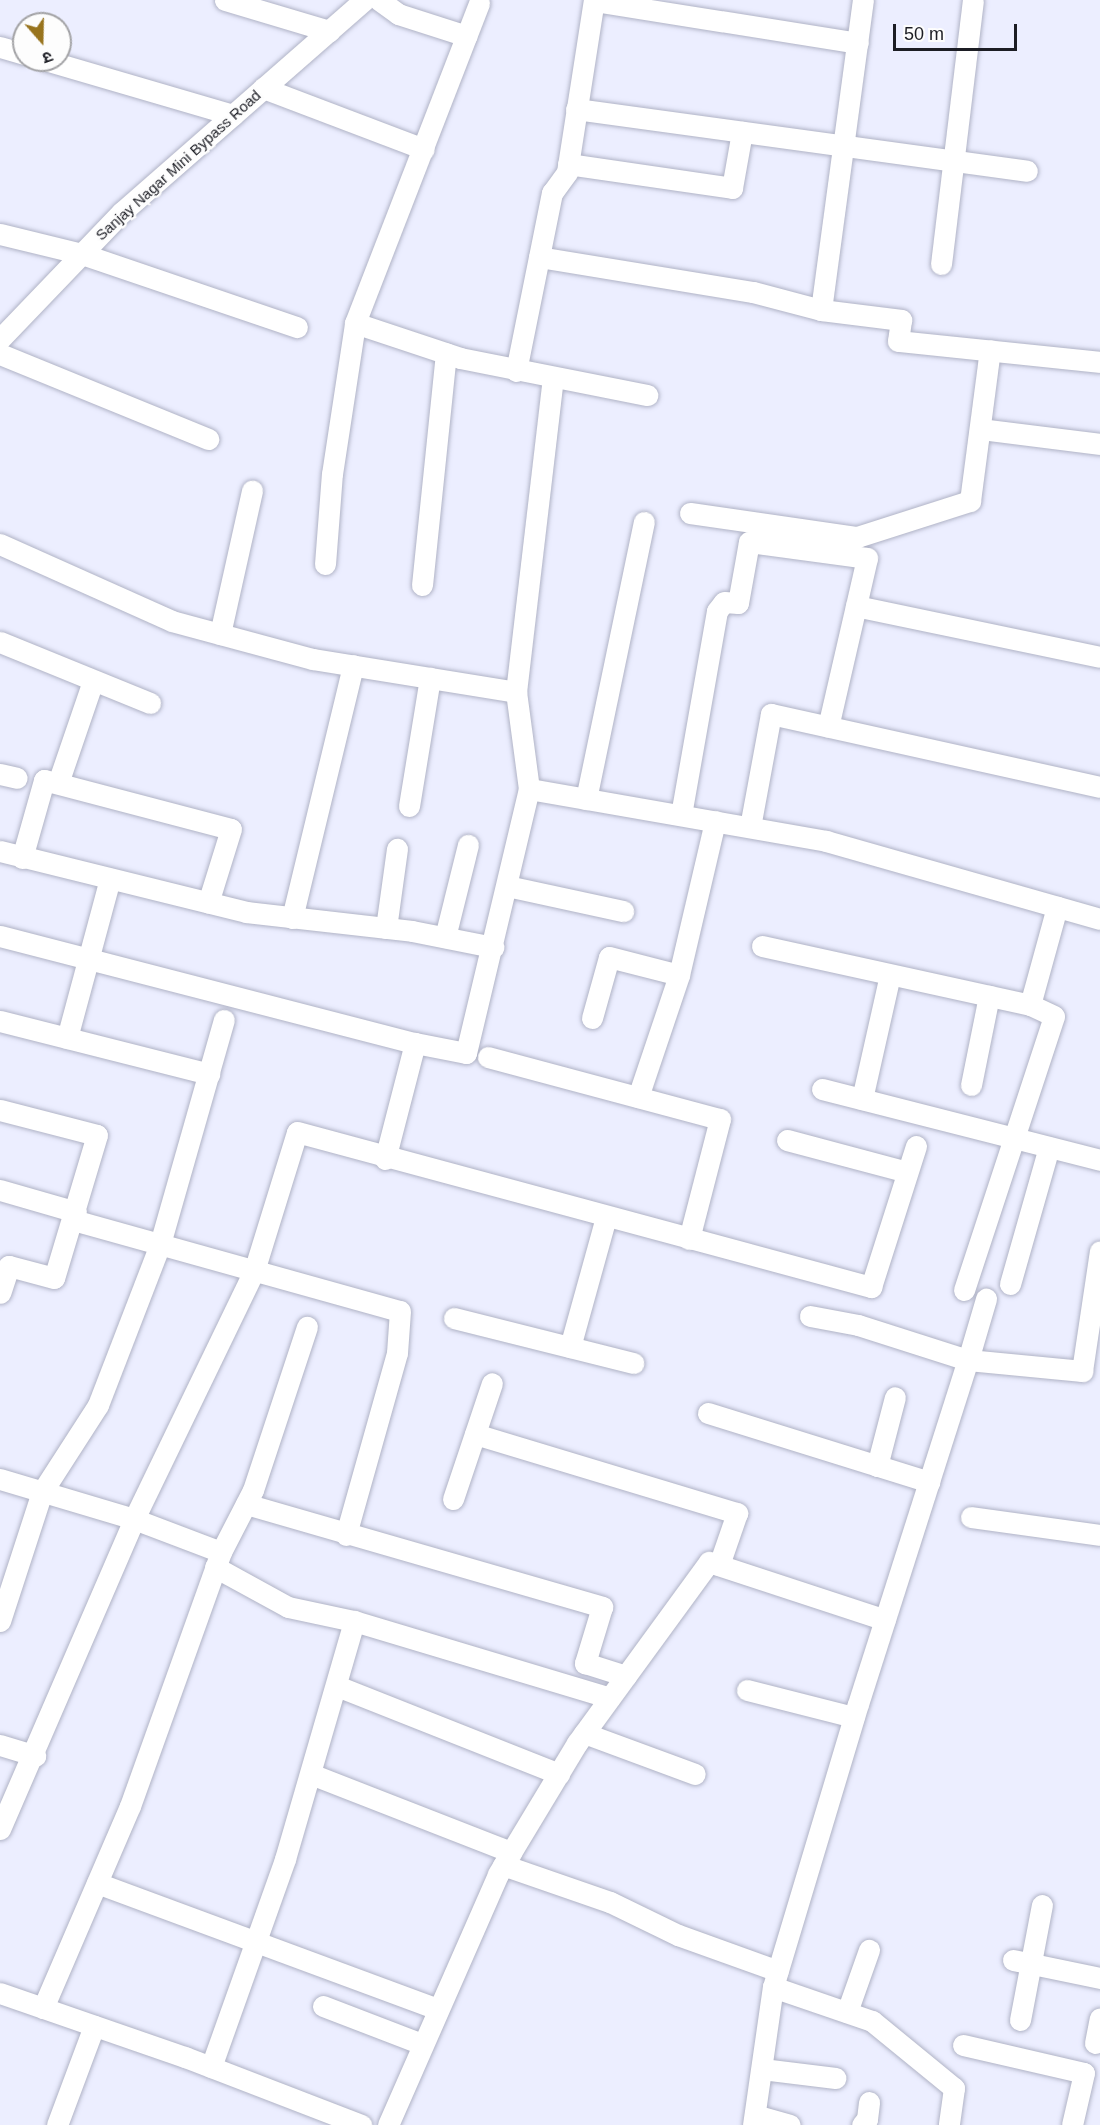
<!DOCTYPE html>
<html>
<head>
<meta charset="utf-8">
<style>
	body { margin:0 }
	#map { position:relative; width:1100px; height:2125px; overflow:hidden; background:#eceeff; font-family:Helvetica,"Noto Sans Devanagari",sans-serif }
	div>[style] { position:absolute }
	.roads { filter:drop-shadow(0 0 2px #b0b3c6) drop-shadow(0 0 2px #b0b3c6) }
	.minor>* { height:21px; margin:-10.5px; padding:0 10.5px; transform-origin:10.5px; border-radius:10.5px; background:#fff }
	span { translate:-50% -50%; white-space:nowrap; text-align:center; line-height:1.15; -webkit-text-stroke:5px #fdfdfd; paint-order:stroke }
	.street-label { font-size:15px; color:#1c1d24 }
	.north { position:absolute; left:12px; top:12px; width:60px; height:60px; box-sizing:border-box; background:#fdfdfd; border:2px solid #a3a3a6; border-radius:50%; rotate:160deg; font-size:16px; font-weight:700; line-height:24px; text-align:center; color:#1c1d24 }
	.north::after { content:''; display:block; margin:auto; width:21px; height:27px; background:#98741e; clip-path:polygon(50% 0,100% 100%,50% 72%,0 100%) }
	.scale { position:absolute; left:893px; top:24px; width:124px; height:27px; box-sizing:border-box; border:3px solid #1c1d24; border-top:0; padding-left:8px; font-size:18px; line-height:21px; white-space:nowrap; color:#1c1d24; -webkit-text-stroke:4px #fdfdfd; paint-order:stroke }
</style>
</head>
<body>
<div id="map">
	<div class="roads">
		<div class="minor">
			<i style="left:225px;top:0;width:109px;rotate:16.6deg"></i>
			<i style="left:379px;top:0;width:24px;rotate:36deg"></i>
			<i style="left:398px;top:14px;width:72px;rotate:17.7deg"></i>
			<i style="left:594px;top:1px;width:267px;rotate:9deg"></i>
			<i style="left:0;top:47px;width:25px;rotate:16deg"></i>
			<i style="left:45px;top:60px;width:196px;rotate:16.3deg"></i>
			<i style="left:263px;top:88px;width:172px;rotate:20.8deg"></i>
			<i style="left:576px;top:109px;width:455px;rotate:7.8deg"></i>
			<i style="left:568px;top:164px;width:166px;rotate:8.3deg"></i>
			<i style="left:732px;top:188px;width:57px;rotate:-79.9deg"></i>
			<i style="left:0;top:234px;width:84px;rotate:13.7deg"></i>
			<i style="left:82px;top:254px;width:227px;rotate:18.8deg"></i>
			<i style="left:539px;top:257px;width:217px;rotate:9.3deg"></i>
			<i style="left:753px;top:292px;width:70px;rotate:14.8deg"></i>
			<i style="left:821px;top:310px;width:81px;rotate:7.1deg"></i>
			<i style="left:901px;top:320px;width:21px;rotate:98deg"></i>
			<i style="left:898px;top:341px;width:203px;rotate:5.9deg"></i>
			<i style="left:941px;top:264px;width:265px;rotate:-83.1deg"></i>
			<i style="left:821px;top:310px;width:313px;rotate:-82.3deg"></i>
			<i style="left:355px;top:323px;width:111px;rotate:18.4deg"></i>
			<i style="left:460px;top:358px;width:191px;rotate:11.2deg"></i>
			<i style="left:0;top:339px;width:176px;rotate:-46.2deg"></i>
			<i style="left:122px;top:212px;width:322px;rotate:-41.2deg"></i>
			<i style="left:0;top:354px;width:225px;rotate:22.2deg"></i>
			<i style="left:516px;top:371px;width:182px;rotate:-78.6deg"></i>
			<i style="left:552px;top:193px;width:26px;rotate:-54deg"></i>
			<i style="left:567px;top:172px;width:174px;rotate:-81.1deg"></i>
			<i style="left:980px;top:429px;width:121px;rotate:7.1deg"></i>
			<i style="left:690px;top:513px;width:169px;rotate:8.2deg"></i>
			<i style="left:857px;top:537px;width:119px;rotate:-17.7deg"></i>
			<i style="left:970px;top:501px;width:152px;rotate:-82.5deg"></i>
			<i style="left:0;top:544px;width:188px;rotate:24.1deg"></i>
			<i style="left:172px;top:621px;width:146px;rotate:15.1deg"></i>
			<i style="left:313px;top:659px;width:206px;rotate:9.2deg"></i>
			<i style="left:325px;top:564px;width:90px;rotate:-85.6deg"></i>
			<i style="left:332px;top:474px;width:153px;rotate:-81.3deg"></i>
			<i style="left:355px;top:323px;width:343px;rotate:-68.8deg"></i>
			<i style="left:422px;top:585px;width:233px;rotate:-84.1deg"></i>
			<i style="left:856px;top:606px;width:249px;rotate:11.8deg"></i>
			<i style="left:220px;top:634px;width:147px;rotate:-77.4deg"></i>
			<i style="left:0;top:642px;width:162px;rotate:22.1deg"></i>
			<i style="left:0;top:774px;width:17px;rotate:13deg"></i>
			<i style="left:58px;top:783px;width:108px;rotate:-71.1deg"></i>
			<i style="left:529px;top:789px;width:302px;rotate:9.9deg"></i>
			<i style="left:826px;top:841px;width:285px;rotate:15.9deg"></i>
			<i style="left:586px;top:799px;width:283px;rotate:-78.2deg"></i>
			<i style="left:409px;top:806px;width:130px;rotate:-80.7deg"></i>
			<i style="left:681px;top:815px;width:207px;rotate:-80deg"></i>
			<i style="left:717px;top:611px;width:11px;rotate:-52deg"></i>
			<i style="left:724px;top:602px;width:14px;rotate:4deg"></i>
			<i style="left:738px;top:603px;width:62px;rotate:-79.8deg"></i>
			<i style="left:749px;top:542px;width:119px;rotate:7.7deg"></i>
			<i style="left:867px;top:558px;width:173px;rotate:103deg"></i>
			<i style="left:750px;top:827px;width:115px;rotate:-79.5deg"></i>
			<i style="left:771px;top:714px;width:337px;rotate:12.5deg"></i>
			<i style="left:0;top:851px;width:253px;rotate:13.9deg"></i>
			<i style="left:246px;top:912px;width:167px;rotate:6.5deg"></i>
			<i style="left:412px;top:931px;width:83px;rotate:11.2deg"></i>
			<i style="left:22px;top:858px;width:81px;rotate:-74.2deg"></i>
			<i style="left:44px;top:780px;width:193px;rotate:14.7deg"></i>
			<i style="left:231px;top:829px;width:77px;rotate:107.3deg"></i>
			<i style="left:507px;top:886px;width:119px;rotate:12.2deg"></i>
			<i style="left:292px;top:918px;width:260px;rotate:-76.4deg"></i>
			<i style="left:386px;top:928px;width:80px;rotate:-82.1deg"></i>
			<i style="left:0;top:936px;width:429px;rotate:14.5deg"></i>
			<i style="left:445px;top:937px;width:95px;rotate:-76deg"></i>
			<i style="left:762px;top:946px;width:274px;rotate:12.4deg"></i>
			<i style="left:1030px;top:1005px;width:102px;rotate:-74.6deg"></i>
			<i style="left:592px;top:1018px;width:63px;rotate:-74.4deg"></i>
			<i style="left:609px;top:957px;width:72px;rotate:14.4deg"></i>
			<i style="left:0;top:1021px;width:216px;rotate:14.2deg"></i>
			<i style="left:67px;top:1038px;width:165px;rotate:-74.9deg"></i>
			<i style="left:488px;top:1057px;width:240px;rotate:15deg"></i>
			<i style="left:720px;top:1119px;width:124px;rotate:104.5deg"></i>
			<i style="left:971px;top:1085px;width:91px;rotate:-78.6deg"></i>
			<i style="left:822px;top:1089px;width:287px;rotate:14.3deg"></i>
			<i style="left:638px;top:1097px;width:129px;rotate:-71.4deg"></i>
			<i style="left:679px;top:975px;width:158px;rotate:-76.8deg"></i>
			<i style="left:862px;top:1099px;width:127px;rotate:-77.3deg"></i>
			<i style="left:0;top:1110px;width:100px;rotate:14.5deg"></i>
			<i style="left:97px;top:1135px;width:149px;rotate:106.7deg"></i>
			<i style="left:54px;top:1278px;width:47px;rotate:-165.1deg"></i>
			<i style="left:9px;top:1266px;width:28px;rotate:108deg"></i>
			<i style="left:787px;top:1140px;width:124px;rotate:14.9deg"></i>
			<i style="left:385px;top:1159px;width:120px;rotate:-75.5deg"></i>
			<i style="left:415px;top:1043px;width:52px;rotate:11.1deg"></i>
			<i style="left:466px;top:1053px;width:271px;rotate:-76.6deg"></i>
			<i style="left:529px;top:789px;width:98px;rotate:-97.6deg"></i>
			<i style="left:516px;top:692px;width:315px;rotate:-83.3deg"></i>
			<i style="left:0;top:1190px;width:79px;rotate:16.1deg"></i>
			<i style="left:73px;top:1220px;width:339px;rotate:15.6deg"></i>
			<i style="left:400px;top:1311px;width:42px;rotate:94.1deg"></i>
			<i style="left:397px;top:1353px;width:189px;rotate:105.7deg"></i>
			<i style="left:1010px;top:1284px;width:142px;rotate:-74.1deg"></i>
			<i style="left:964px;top:1290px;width:288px;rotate:-71.8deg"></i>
			<i style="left:1054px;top:1016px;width:26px;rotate:-155deg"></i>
			<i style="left:810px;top:1316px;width:49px;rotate:10.6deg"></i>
			<i style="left:858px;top:1325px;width:115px;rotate:17.7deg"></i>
			<i style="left:968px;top:1360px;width:64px;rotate:-73.6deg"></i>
			<i style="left:454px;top:1318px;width:185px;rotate:14.1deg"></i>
			<i style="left:570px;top:1347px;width:135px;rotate:-74.5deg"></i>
			<i style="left:708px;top:1413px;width:232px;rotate:17.3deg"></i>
			<i style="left:475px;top:1434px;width:274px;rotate:16.8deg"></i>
			<i style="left:737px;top:1513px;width:55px;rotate:109.1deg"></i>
			<i style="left:877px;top:1466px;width:71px;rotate:-75.4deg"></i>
			<i style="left:0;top:1479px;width:140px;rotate:16.6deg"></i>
			<i style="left:134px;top:1519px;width:93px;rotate:20.8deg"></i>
			<i style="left:453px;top:1499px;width:122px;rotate:-71.4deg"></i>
			<i style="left:246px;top:1504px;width:371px;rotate:16.1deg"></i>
			<i style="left:602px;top:1607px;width:59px;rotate:106.9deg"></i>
			<i style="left:585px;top:1663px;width:43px;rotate:17.6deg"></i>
			<i style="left:971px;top:1517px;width:130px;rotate:7.9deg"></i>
			<i style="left:215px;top:1567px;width:83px;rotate:28.7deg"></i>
			<i style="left:288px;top:1607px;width:67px;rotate:12deg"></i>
			<i style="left:354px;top:1621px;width:267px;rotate:16.7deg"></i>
			<i style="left:0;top:1621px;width:136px;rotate:-72deg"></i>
			<i style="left:42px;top:1492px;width:103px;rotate:-57.2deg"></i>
			<i style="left:98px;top:1405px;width:173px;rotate:-68.9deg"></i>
			<i style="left:160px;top:1244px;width:233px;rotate:-74.1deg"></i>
			<i style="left:337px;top:1686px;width:239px;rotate:21.6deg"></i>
			<i style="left:747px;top:1690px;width:110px;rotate:14.2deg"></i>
			<i style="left:584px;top:1733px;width:118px;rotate:20.3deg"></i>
			<i style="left:0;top:1745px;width:37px;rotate:17deg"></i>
			<i style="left:311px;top:1774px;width:215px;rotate:21.3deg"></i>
			<i style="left:0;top:1829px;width:338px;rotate:-66.6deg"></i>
			<i style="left:134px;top:1519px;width:276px;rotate:-64.2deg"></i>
			<i style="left:254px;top:1271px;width:145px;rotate:-72.8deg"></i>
			<i style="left:297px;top:1132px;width:595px;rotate:15.11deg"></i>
			<i style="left:871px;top:1287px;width:148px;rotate:-72.3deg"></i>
			<i style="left:503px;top:1865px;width:113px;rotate:19.1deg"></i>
			<i style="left:610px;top:1902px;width:76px;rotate:25.9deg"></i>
			<i style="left:678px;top:1935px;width:106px;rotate:19.8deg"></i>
			<i style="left:97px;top:1883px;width:363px;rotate:20.3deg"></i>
			<i style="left:1013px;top:1960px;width:89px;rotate:11.7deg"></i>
			<i style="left:773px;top:1987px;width:105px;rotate:19deg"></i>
			<i style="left:872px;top:2021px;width:106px;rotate:39.3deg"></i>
			<i style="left:954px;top:2088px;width:37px;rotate:98deg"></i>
			<i style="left:0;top:1993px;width:196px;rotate:19.1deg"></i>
			<i style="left:185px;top:2057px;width:189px;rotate:21.1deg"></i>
			<i style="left:323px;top:2006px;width:106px;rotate:21deg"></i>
			<i style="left:43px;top:2008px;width:220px;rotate:-66.7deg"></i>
			<i style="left:130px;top:1806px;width:270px;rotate:-70.3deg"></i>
			<i style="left:221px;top:1552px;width:70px;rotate:-62.7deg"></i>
			<i style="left:253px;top:1490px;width:172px;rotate:-71.7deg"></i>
			<i style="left:847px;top:2012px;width:66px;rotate:-70.5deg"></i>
			<i style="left:1020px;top:2020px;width:117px;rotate:-79.2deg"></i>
			<i style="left:1095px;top:2043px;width:25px;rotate:-79deg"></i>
			<i style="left:963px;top:2045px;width:124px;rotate:13deg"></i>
			<i style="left:1084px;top:2073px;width:53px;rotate:103deg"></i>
			<i style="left:211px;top:2067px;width:221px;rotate:-70.4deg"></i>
			<i style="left:285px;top:1859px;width:248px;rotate:-73.8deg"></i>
			<i style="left:762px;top:2069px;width:74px;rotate:7deg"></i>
			<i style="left:755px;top:2115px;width:36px;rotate:16deg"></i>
			<i style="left:57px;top:2125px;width:106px;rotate:-69.5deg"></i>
			<i style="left:388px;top:2125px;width:274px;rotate:-66.3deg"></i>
			<i style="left:498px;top:1874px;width:153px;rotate:-58.9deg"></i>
			<i style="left:577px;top:1743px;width:224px;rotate:-53.9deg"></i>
			<i style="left:709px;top:1562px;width:185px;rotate:18.2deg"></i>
			<i style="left:753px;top:2125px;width:139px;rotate:-81.8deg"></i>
			<i style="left:773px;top:1987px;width:295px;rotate:-73.3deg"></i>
			<i style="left:858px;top:1704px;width:361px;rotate:-72.3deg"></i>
			<i style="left:968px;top:1360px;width:115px;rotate:5.5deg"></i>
			<i style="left:1082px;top:1371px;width:121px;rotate:-81.5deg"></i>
			<i style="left:862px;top:2125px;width:8px;rotate:-50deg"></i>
			<i style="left:867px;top:2119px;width:17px;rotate:-83deg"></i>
		</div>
	</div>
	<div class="street-label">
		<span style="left:178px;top:165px;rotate:-42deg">Sanjay Nagar Mini Bypass Road</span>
	</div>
	<div class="north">उ</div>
	<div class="scale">50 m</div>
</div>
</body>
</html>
